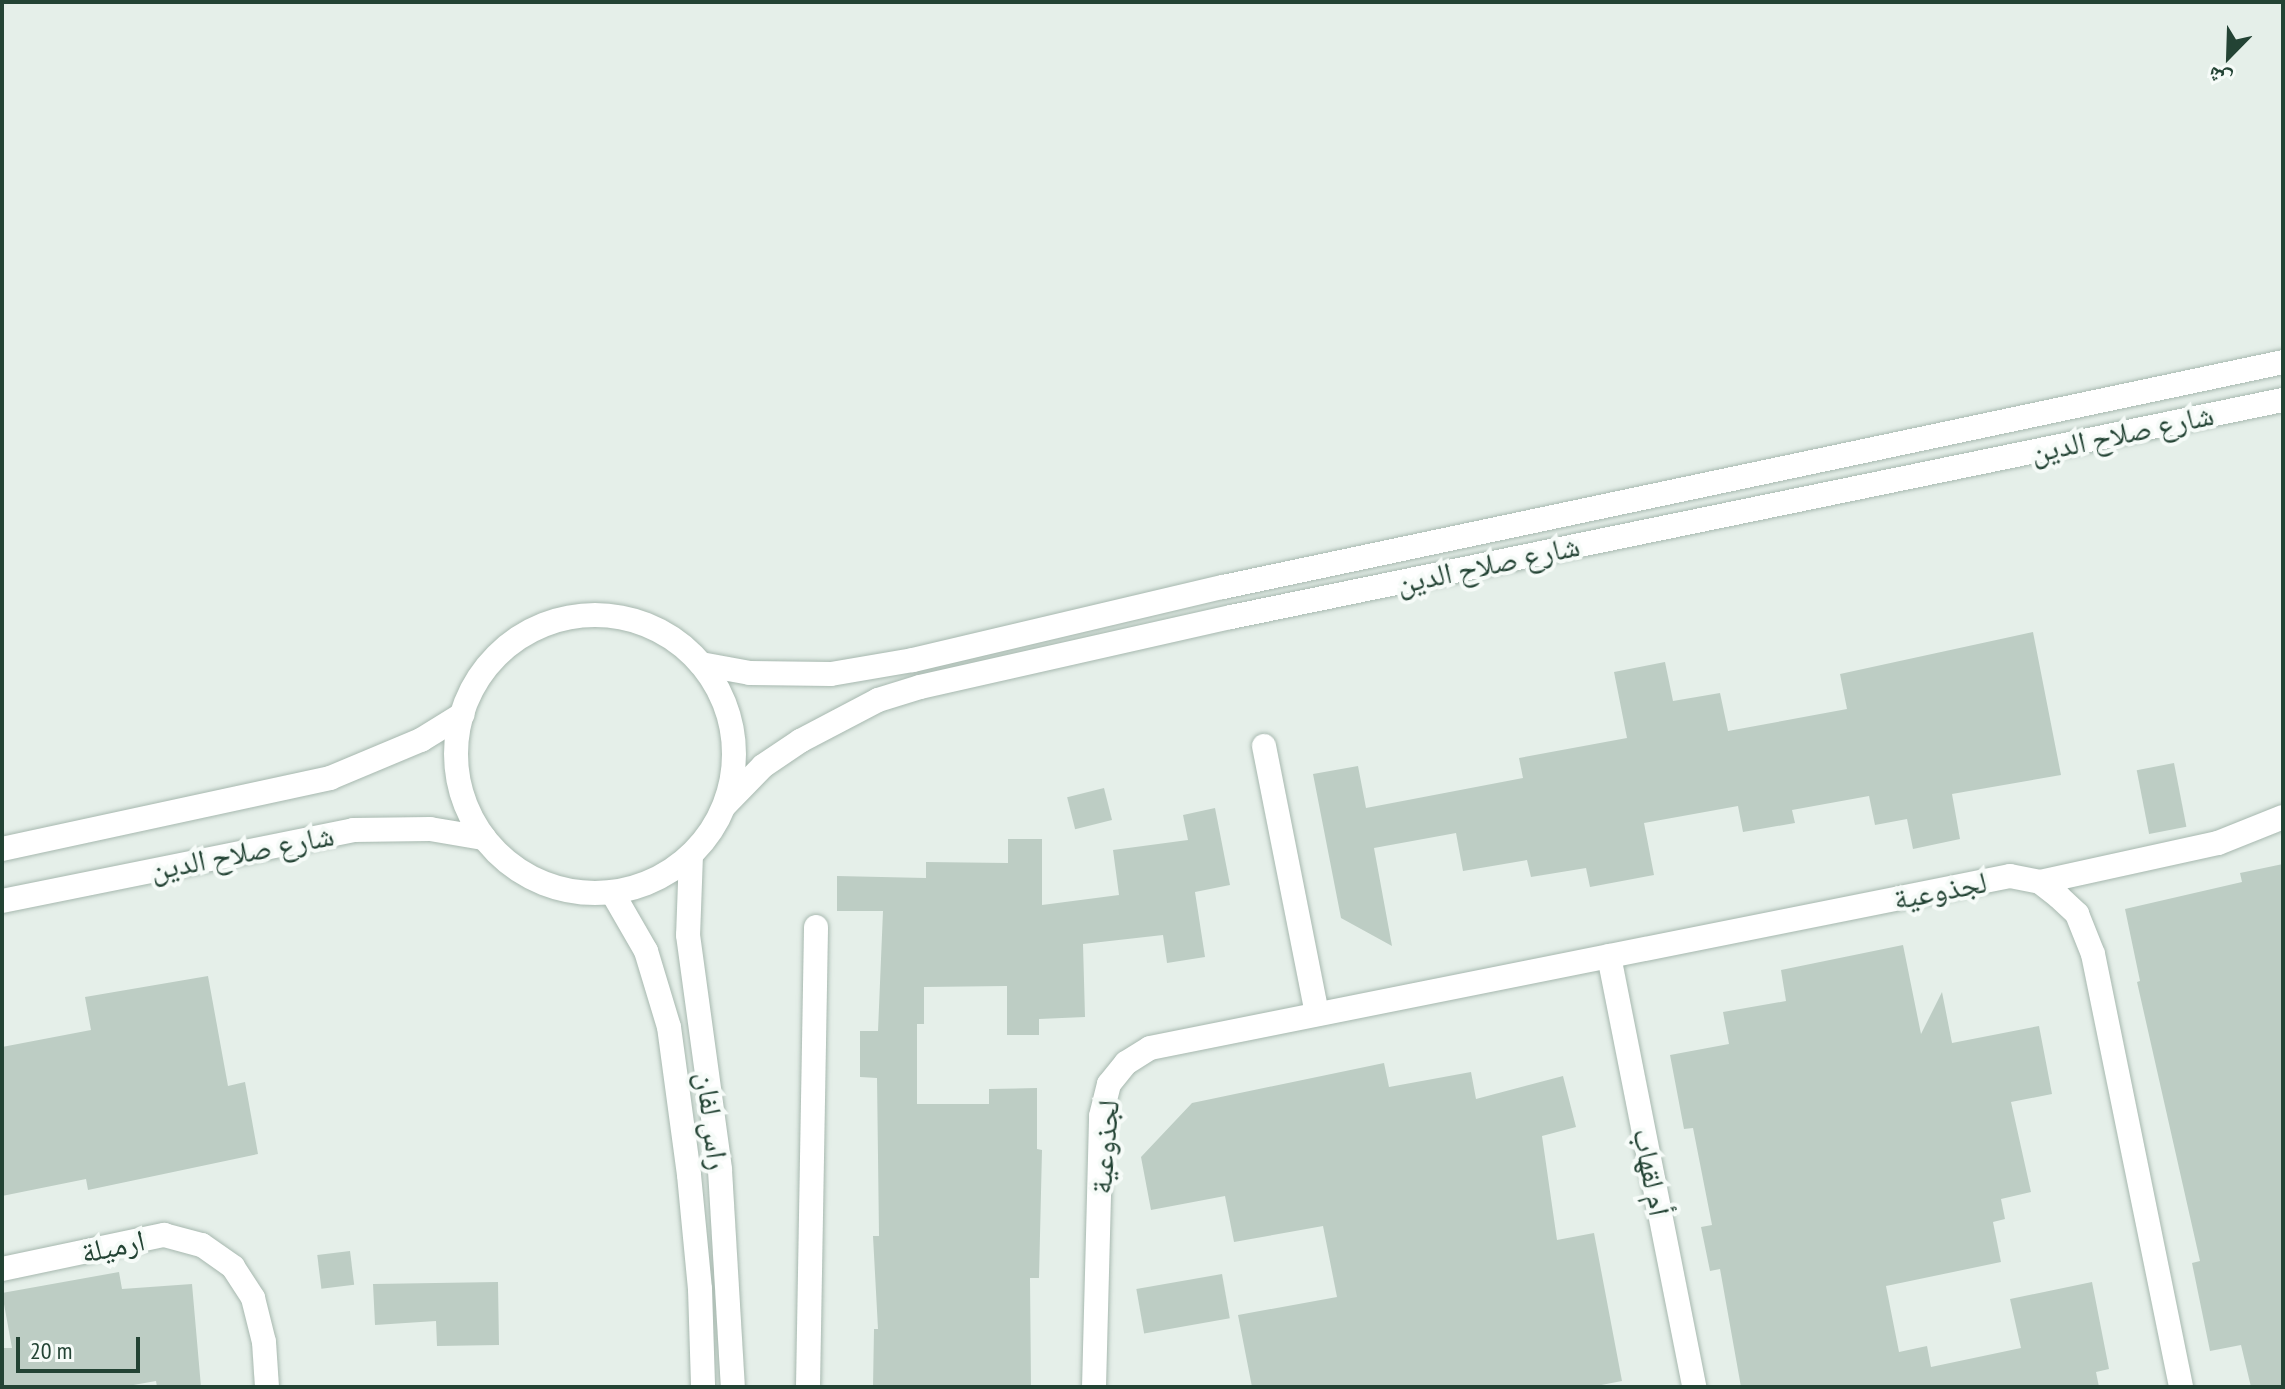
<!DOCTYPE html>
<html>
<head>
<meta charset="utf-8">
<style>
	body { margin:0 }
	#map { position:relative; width:2285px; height:1389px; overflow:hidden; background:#e5efe9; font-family:"PT Sans Narrow","Noto Naskh Arabic",sans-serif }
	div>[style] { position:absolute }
	.building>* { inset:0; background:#bdcdc4; transform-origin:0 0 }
	.roads { filter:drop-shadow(0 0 2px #a7b8af) drop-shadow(0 0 2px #a7b8af) }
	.service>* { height:24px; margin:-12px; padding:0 12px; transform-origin:12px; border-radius:12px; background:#fff }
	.minor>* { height:24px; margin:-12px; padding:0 12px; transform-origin:12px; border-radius:12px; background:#fff }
	.tertiary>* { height:24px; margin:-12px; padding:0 12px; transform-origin:12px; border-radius:12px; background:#fff }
	.tertiary>.ring { margin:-12px; padding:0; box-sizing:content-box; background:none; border:24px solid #fff; border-radius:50% }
	span { translate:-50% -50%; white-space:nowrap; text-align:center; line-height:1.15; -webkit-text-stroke:8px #f6fbf8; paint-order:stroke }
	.street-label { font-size:30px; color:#234334 }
	.frame { position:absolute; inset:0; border:4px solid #234334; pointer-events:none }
	.north { position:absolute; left:2189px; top:16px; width:80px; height:80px; -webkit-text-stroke:6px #f6fbf8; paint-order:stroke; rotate:203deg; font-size:22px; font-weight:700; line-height:32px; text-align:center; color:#234334 }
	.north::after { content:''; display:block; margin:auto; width:28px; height:36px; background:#234334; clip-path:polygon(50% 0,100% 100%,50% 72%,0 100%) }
	.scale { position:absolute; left:16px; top:1337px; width:124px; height:36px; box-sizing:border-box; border:4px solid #234334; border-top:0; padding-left:10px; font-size:24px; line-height:28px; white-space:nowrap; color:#234334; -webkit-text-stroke:6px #f6fbf8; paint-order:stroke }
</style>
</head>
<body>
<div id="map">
	<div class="building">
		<i style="clip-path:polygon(2033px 632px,2061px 775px,1952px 794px,1960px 839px,1913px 849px,1907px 819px,1875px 825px,1869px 796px,1792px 810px,1795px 823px,1743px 832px,1738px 806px,1644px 823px,1654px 875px,1590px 887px,1586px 868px,1531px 877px,1527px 860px,1463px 871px,1456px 833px,1374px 848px,1392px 946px,1341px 918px,1313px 774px,1358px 766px,1366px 808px,1523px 778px,1519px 758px,1627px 738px,1614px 672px,1665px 662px,1673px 701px,1720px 693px,1728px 731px,1847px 709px,1840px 674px)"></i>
		<i style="left:2174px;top:763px;width:65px;height:38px;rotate:79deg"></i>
		<i style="left:1104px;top:788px;width:33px;height:38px;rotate:76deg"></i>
		<i style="clip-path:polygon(1215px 808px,1230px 885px,1195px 892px,1205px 957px,1167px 963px,1163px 935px,1083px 944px,1085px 1017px,1039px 1019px,1039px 1035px,1007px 1035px,1007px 986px,924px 987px,924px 1024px,917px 1024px,917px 1104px,989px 1104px,989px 1089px,1037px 1088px,1037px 1149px,1042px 1150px,1039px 1278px,1030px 1278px,1031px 1387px,873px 1387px,874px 1329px,878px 1329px,873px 1236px,879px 1236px,877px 1078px,860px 1077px,860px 1031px,878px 1031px,883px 911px,837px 911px,837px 876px,926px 878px,926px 862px,1008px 863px,1008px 839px,1042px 839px,1042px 905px,1119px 895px,1113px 850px,1188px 840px,1183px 815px)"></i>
		<i style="clip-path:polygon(2283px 864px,2283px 1387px,2251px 1387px,2241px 1345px,2210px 1351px,2192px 1263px,2200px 1261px,2137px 982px,2140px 981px,2125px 909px,2242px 882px,2240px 873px)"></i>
		<i style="clip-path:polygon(1903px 945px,1921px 1034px,1942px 992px,1952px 1043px,2039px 1026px,2052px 1094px,2011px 1102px,2031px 1192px,2001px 1199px,2005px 1219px,1993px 1222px,2001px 1262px,1886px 1286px,1899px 1352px,1927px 1346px,1931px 1367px,2021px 1348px,2010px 1299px,2092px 1282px,2109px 1369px,2096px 1372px,2099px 1387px,1741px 1387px,1720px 1269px,1710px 1271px,1701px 1227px,1712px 1225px,1693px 1128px,1684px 1129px,1670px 1055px,1729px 1044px,1723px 1012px,1786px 1001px,1781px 970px)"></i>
		<i style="clip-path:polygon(208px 976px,228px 1086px,245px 1082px,258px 1154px,88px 1190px,86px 1179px,2px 1196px,2px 1047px,91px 1030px,85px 997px)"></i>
		<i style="clip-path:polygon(1384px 1063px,1389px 1087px,1471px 1072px,1476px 1099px,1563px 1076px,1576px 1127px,1542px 1136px,1557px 1240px,1594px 1233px,1622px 1381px,1591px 1387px,1252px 1387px,1238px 1315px,1337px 1297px,1323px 1226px,1234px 1242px,1225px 1196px,1151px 1210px,1141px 1157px,1192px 1103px)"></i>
		<i style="left:350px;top:1251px;width:34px;height:33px;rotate:83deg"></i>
		<i style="clip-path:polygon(119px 1272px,122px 1289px,192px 1284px,201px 1387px,157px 1387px,156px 1381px,122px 1387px,2px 1387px,2px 1348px,12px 1348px,2px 1293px)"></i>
		<i style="left:1222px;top:1274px;width:45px;height:87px;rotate:80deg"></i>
		<i style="clip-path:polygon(498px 1282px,499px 1345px,437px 1346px,436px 1321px,375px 1325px,373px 1284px)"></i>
	</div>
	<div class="roads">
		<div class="service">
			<i style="left:2040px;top:882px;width:182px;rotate:-12.4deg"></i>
			<i style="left:2218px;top:843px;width:70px;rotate:-21.8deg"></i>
		</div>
		<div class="minor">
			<i style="left:1264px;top:746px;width:273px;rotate:78.8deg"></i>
			<i style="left:1609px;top:956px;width:439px;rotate:78.8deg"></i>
			<i style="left:2px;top:1269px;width:166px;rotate:-11.9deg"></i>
			<i style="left:164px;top:1235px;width:39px;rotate:15deg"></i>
			<i style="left:202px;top:1245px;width:38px;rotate:35deg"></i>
			<i style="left:233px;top:1267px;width:37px;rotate:57deg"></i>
			<i style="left:253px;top:1298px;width:45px;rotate:76deg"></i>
			<i style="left:264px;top:1342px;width:45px;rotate:86.2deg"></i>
			<i style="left:808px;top:1387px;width:460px;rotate:-89deg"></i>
			<i style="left:1094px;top:1387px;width:271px;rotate:-88.5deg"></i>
			<i style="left:1101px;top:1116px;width:33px;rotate:-76deg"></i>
			<i style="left:1109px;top:1084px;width:27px;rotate:-51deg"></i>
			<i style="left:1126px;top:1063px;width:28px;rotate:-32deg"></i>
			<i style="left:1150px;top:1048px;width:877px;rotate:-11.31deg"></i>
			<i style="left:2010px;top:876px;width:31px;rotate:11deg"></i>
			<i style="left:2040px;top:882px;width:24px;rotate:38deg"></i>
			<i style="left:2059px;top:897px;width:25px;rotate:43deg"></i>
			<i style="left:2077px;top:914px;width:43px;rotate:68.2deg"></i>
			<i style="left:2093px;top:954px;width:442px;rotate:78.5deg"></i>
		</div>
		<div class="tertiary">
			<i class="ring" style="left:456px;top:615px;width:254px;height:254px"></i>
			<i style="left:701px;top:664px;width:50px;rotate:10.4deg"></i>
			<i style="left:750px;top:673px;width:81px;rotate:0.7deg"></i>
			<i style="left:831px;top:674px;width:83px;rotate:-9.7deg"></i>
			<i style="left:913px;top:660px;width:318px;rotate:-13.3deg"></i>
			<i style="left:1223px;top:587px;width:1084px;rotate:-11.98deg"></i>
			<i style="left:725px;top:805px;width:54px;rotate:-45.7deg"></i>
			<i style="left:763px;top:766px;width:45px;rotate:-34deg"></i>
			<i style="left:800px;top:741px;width:88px;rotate:-27.7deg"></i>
			<i style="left:878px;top:700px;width:44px;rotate:-17.2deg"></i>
			<i style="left:920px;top:687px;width:319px;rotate:-12.7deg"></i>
			<i style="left:1231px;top:617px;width:1074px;rotate:-11.66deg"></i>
			<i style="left:2px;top:849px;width:336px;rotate:-12.2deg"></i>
			<i style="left:330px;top:778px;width:99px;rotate:-22.7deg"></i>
			<i style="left:421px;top:740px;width:49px;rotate:-31.8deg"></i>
			<i style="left:691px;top:855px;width:80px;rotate:92.1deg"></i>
			<i style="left:688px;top:935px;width:237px;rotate:82.2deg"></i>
			<i style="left:720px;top:1170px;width:217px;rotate:86.6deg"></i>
			<i style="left:612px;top:892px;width:68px;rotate:60deg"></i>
			<i style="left:646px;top:951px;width:79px;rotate:73.2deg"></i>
			<i style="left:669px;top:1027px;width:149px;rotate:82.3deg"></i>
			<i style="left:689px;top:1175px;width:115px;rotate:84.5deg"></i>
			<i style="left:700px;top:1289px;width:98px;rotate:88.2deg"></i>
			<i style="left:2px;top:901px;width:358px;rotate:-11.4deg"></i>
			<i style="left:353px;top:830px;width:77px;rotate:-0.7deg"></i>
			<i style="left:430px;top:829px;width:55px;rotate:9.5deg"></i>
		</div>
	</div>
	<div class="street-label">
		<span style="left:2122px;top:433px;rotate:-12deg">شارع صلاح الدين</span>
		<span style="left:1488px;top:564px;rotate:-12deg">شارع صلاح الدين</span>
		<span style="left:242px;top:852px;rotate:-11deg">شارع صلاح الدين</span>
		<span style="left:1940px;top:890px;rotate:-11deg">لجذوعية</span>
		<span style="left:713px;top:1121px;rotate:83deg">راس لفان</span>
		<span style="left:1104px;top:1147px;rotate:-85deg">لجذوعية</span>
		<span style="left:1652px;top:1172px;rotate:79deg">أم لقهاب</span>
		<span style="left:113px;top:1246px;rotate:-12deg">ارميلة</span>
	</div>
	<div class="frame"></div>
	<div class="north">ش</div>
	<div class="scale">20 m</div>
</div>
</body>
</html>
